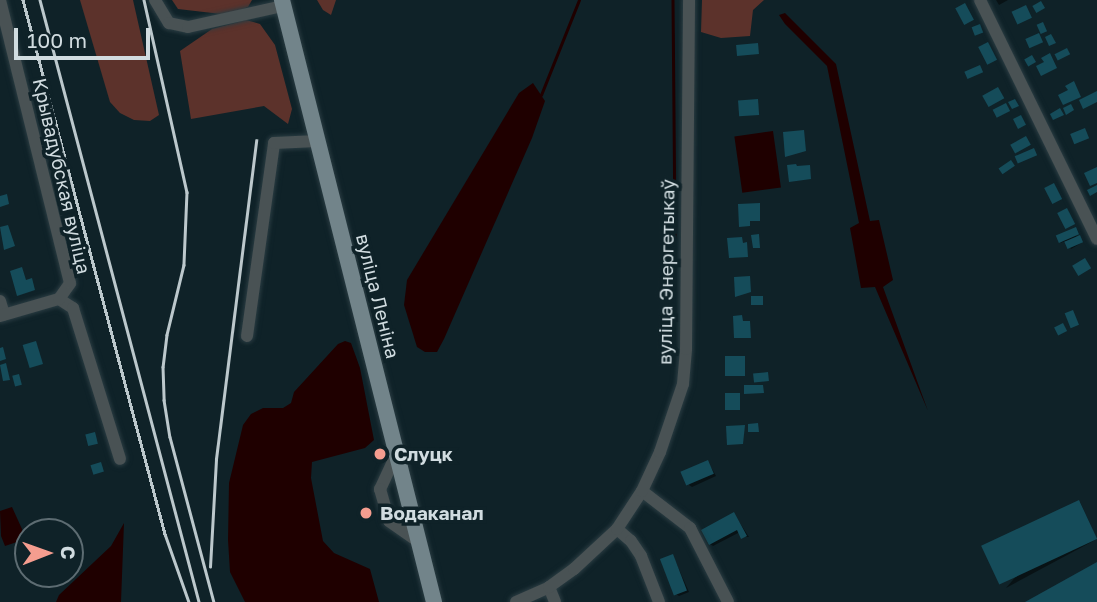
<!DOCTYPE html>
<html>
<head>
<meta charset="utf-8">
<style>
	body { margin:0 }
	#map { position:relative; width:1097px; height:602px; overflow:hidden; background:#0f2228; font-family:"Golos Text",sans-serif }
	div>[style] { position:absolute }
	.green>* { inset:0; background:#5c322b }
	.water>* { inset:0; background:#1f0000; transform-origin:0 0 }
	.shadow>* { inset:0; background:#0007 }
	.stream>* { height:2.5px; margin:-1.25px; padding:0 1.25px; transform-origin:1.25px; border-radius:1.25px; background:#1f0000 }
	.building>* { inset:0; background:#154c5a; transform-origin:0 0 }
	.roads { filter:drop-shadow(0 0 2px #2a3c42) drop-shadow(0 0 2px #2a3c42) }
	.minor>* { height:12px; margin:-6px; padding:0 6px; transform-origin:6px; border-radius:6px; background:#495254 }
	.major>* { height:16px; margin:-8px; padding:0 8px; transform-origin:8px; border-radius:8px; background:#72848a }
	.rail>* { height:2.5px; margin:-1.25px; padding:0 1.25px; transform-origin:1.25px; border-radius:1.25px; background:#bcc8cc }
	.dots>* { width:19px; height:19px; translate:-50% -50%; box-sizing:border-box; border:4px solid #0f2228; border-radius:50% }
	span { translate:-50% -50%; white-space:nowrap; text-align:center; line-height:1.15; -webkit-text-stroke:7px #0f2228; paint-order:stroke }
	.street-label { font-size:19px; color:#d1dce0 }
	.poi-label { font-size:19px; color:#d1dce0; font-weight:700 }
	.left { translate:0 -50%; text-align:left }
	.north { position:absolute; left:14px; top:518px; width:70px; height:70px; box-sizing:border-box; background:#0f2228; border:2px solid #5d6c72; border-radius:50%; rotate:89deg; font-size:19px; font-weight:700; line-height:28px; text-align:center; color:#d1dce0 }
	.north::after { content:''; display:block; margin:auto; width:24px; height:32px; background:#f59d8f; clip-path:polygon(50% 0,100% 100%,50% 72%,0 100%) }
	.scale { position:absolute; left:14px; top:28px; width:136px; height:32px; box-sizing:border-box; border:4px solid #d1dce0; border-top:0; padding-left:9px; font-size:21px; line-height:24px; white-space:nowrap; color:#d1dce0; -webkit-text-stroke:5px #0f2228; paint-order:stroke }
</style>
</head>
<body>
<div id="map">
	<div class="green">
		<i style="clip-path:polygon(80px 0,133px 0,159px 115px,150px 121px,134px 120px,120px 113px,110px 102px)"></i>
		<i style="clip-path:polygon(172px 0,252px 0,248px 7px,233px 13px,221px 14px,178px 9px)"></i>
		<i style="clip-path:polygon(317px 0,336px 0,331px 15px,323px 10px)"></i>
		<i style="clip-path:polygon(702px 0,764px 0,753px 10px,750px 36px,721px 38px,701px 32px)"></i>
		<i style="clip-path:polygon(246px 20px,260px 24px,275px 45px,292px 109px,288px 124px,264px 106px,191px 119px,180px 51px,212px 29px)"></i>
	</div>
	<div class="water">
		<i style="clip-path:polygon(785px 13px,836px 64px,870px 221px,879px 220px,893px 280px,883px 287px,928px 411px,875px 287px,861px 288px,850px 228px,859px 223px,827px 66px,785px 24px,779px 15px)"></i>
		<i style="clip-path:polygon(533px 83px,545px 101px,532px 138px,444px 339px,437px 352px,425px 352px,417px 347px,404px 305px,407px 280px,519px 93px)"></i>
		<i style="left:773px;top:131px;width:57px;height:39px;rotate:82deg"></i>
		<i style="clip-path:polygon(345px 341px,351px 343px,360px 368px,374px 440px,365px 448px,312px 462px,311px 478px,323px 541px,334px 553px,370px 569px,379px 602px,245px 602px,230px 572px,228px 540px,229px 483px,243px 425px,251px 414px,263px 408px,283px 408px,291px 403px,294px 392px,338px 344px)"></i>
		<i style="clip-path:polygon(12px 507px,22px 529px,23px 540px,5px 546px,1px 536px,0 511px)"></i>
		<i style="clip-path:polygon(124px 523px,121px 602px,56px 602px,59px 595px,111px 546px)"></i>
	</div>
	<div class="shadow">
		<i style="clip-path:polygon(996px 0,1008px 0,999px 5px)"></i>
		<i style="clip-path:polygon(1077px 229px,1079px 234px,1076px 236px,1083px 242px,1071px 249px,1066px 241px,1060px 243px)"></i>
		<i style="clip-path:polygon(708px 462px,716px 476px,692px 487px,689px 485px)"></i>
		<i style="clip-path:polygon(1080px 502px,1097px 539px,1006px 588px)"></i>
		<i style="clip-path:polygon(734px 514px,749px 537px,743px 537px,740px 532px,713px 546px,710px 544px)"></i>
		<i style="clip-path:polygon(673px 556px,689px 592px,679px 596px,676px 594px)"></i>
	</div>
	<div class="stream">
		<i style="left:673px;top:0;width:237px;rotate:89.5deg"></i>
		<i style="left:541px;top:95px;width:102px;rotate:-68.2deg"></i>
	</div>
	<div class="building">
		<i style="left:1041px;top:1px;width:8px;height:10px;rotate:60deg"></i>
		<i style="left:965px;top:3px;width:19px;height:11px;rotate:62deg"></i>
		<i style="left:1026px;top:5px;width:14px;height:16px;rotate:65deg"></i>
		<i style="left:1043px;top:22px;width:10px;height:7px;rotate:66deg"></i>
		<i style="left:980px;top:24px;width:9px;height:9px;rotate:69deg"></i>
		<i style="left:1039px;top:33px;width:10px;height:15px;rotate:66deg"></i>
		<i style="clip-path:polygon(1051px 34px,1056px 43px,1049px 46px,1045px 37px)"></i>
		<i style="left:988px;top:42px;width:20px;height:11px;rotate:63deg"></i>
		<i style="left:758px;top:43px;width:11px;height:22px;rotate:85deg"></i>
		<i style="left:1067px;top:48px;width:7px;height:14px;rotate:63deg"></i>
		<i style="clip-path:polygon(1050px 53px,1057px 68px,1041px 76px,1036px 66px,1044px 62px,1041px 58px)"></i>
		<i style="left:1032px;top:55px;width:8px;height:9px;rotate:60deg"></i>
		<i style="left:980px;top:65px;width:8px;height:17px;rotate:67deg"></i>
		<i style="clip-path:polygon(1074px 81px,1081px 97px,1063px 105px,1058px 95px,1068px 90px,1065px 86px)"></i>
		<i style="left:998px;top:87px;width:13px;height:18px;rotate:61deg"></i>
		<i style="clip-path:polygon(1097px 91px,1097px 102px,1083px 109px,1079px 100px)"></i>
		<i style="left:758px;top:99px;width:16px;height:20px;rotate:86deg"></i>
		<i style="clip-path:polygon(1015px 99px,1019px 106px,1012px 109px,1008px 102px)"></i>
		<i style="left:1006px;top:103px;width:9px;height:15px;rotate:63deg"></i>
		<i style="clip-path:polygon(1071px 104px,1074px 110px,1066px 115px,1063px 108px)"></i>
		<i style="clip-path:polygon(1060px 108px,1064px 115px,1053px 120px,1050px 114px)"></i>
		<i style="left:1021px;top:115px;width:11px;height:9px;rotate:63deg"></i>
		<i style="left:1085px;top:128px;width:11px;height:16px;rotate:68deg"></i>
		<i style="clip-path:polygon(804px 130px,806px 151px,785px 157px,783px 132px)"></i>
		<i style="left:1026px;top:136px;width:10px;height:18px;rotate:61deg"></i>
		<i style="left:1034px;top:148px;width:8px;height:21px;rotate:67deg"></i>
		<i style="left:1011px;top:160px;width:7px;height:15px;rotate:56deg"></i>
		<i style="clip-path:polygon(796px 164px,797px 166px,810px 165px,811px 179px,789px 182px,787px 165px)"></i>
		<i style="clip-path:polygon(1097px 167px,1097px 183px,1090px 186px,1084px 173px)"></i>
		<i style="left:1054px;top:183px;width:18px;height:11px;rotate:63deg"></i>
		<i style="clip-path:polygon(1097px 185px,1097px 192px,1090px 196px,1087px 190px)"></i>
		<i style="clip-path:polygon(7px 194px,9px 204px,0 207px,0 196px)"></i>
		<i style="clip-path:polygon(760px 203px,760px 221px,750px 221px,750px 226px,739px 227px,738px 204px)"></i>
		<i style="left:1067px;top:208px;width:18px;height:11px;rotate:63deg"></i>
		<i style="clip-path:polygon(8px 225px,15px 246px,4px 250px,0 227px)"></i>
		<i style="left:1076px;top:227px;width:8px;height:22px;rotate:67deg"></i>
		<i style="clip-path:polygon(759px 234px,760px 248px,753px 248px,751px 235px)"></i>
		<i style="left:1080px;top:235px;width:8px;height:17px;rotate:67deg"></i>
		<i style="clip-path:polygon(742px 237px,743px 243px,747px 242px,748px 257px,729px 258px,727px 238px)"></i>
		<i style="left:1085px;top:258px;width:12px;height:15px;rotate:59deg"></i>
		<i style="clip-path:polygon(22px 267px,26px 280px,32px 278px,35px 290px,17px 296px,10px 271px)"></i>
		<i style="clip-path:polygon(750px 276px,751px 292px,735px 297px,734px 277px)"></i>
		<i style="left:763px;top:296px;width:9px;height:12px;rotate:90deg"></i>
		<i style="left:1073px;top:310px;width:16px;height:9px;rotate:68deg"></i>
		<i style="clip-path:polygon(742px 315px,743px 321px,750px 321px,751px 338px,734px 338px,733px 316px)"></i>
		<i style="left:1063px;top:323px;width:9px;height:10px;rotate:63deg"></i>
		<i style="left:36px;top:341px;width:24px;height:14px;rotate:73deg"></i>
		<i style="clip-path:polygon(3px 347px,6px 359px,0 361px,0 348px)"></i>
		<i style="left:745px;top:356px;width:20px;height:20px;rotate:90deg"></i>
		<i style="clip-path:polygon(6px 363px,10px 380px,3px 381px,0 365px)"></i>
		<i style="left:768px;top:372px;width:9px;height:15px;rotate:84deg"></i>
		<i style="left:19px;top:374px;width:11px;height:7px;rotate:75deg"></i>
		<i style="clip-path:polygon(744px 385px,763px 385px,764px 393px,744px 394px)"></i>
		<i style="left:740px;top:393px;width:17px;height:15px;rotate:90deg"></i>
		<i style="clip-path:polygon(758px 423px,759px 432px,748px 432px,748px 424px)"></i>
		<i style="clip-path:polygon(745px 425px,743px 444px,727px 445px,726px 426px)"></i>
		<i style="left:95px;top:432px;width:12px;height:10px;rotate:76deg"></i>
		<i style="left:708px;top:460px;width:15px;height:30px;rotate:67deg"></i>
		<i style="left:101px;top:462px;width:10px;height:11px;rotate:73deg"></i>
		<i style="left:1079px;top:500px;width:43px;height:108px;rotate:65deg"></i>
		<i style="clip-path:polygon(734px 512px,747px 536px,741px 539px,737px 530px,709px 545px,701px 530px)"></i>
		<i style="left:673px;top:554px;width:39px;height:14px;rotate:69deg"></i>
		<i style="clip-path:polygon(1097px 562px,1097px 602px,1025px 602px)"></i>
	</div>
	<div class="roads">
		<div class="minor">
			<i style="left:155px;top:0;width:27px;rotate:59deg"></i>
			<i style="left:169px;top:23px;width:19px;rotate:12deg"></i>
			<i style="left:188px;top:27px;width:97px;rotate:-12.5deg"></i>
			<i style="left:980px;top:0;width:266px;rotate:63.9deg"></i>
			<i style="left:59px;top:299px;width:17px;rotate:33deg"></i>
			<i style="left:73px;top:308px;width:158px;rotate:72.7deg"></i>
			<i style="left:0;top:301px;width:14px;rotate:73deg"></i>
			<i style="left:0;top:316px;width:61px;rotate:-16.1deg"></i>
			<i style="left:59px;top:299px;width:19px;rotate:-55deg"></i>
			<i style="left:70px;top:283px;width:292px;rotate:-103.9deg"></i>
			<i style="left:247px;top:336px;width:195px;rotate:-82deg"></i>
			<i style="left:274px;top:143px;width:43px;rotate:-2.7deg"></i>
			<i style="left:396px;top:455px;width:38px;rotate:115deg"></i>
			<i style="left:380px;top:489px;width:33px;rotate:74deg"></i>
			<i style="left:389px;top:521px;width:35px;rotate:35deg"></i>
			<i style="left:642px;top:491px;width:61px;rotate:37.6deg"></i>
			<i style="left:690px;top:528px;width:83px;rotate:62.8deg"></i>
			<i style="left:617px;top:529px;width:18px;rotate:41deg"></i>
			<i style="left:631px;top:541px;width:18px;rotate:56deg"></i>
			<i style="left:641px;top:556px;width:49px;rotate:68.6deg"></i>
			<i style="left:549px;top:587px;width:16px;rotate:68deg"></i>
			<i style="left:516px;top:602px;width:36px;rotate:-24deg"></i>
			<i style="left:549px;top:587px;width:31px;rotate:-36deg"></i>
			<i style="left:574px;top:569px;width:59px;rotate:-42.9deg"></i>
			<i style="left:617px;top:529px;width:45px;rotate:-56.7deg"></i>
			<i style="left:642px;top:491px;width:43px;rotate:-65.2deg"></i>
			<i style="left:660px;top:452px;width:72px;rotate:-71.3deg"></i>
			<i style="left:683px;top:384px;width:35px;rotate:-85deg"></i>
			<i style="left:686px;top:349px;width:349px;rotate:-89.5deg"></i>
		</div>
		<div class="major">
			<i style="left:282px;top:0;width:621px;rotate:75.83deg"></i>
		</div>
	</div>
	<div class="rail">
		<i style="left:23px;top:0;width:553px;rotate:75.11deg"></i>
		<i style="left:165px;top:534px;width:72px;rotate:70.6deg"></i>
		<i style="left:40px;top:0;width:623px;rotate:75.2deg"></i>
		<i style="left:144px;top:0;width:197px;rotate:77.4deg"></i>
		<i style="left:187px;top:192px;width:73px;rotate:92.4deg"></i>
		<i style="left:184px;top:265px;width:72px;rotate:103.7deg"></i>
		<i style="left:167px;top:335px;width:32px;rotate:97deg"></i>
		<i style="left:163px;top:367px;width:33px;rotate:88deg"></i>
		<i style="left:164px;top:400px;width:37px;rotate:81deg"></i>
		<i style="left:170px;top:437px;width:171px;rotate:75.1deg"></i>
		<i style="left:210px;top:567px;width:108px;rotate:-86.8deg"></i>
		<i style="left:216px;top:459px;width:321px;rotate:-82.8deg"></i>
	</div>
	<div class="dots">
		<i style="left:380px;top:454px;background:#f59d8f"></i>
		<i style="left:366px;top:513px;background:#f59d8f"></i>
	</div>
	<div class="street-label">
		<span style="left:62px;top:176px;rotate:77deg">Крывадубская вуліца</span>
		<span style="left:666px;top:272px;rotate:-89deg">вуліца Энергетыкаў</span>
		<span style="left:378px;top:296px;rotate:76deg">вуліца Леніна</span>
	</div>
	<div class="poi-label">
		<span class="left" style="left:394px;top:454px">Слуцк</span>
		<span class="left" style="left:380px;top:513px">Водаканал</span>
	</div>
	<div class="north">С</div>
	<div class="scale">100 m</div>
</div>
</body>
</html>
